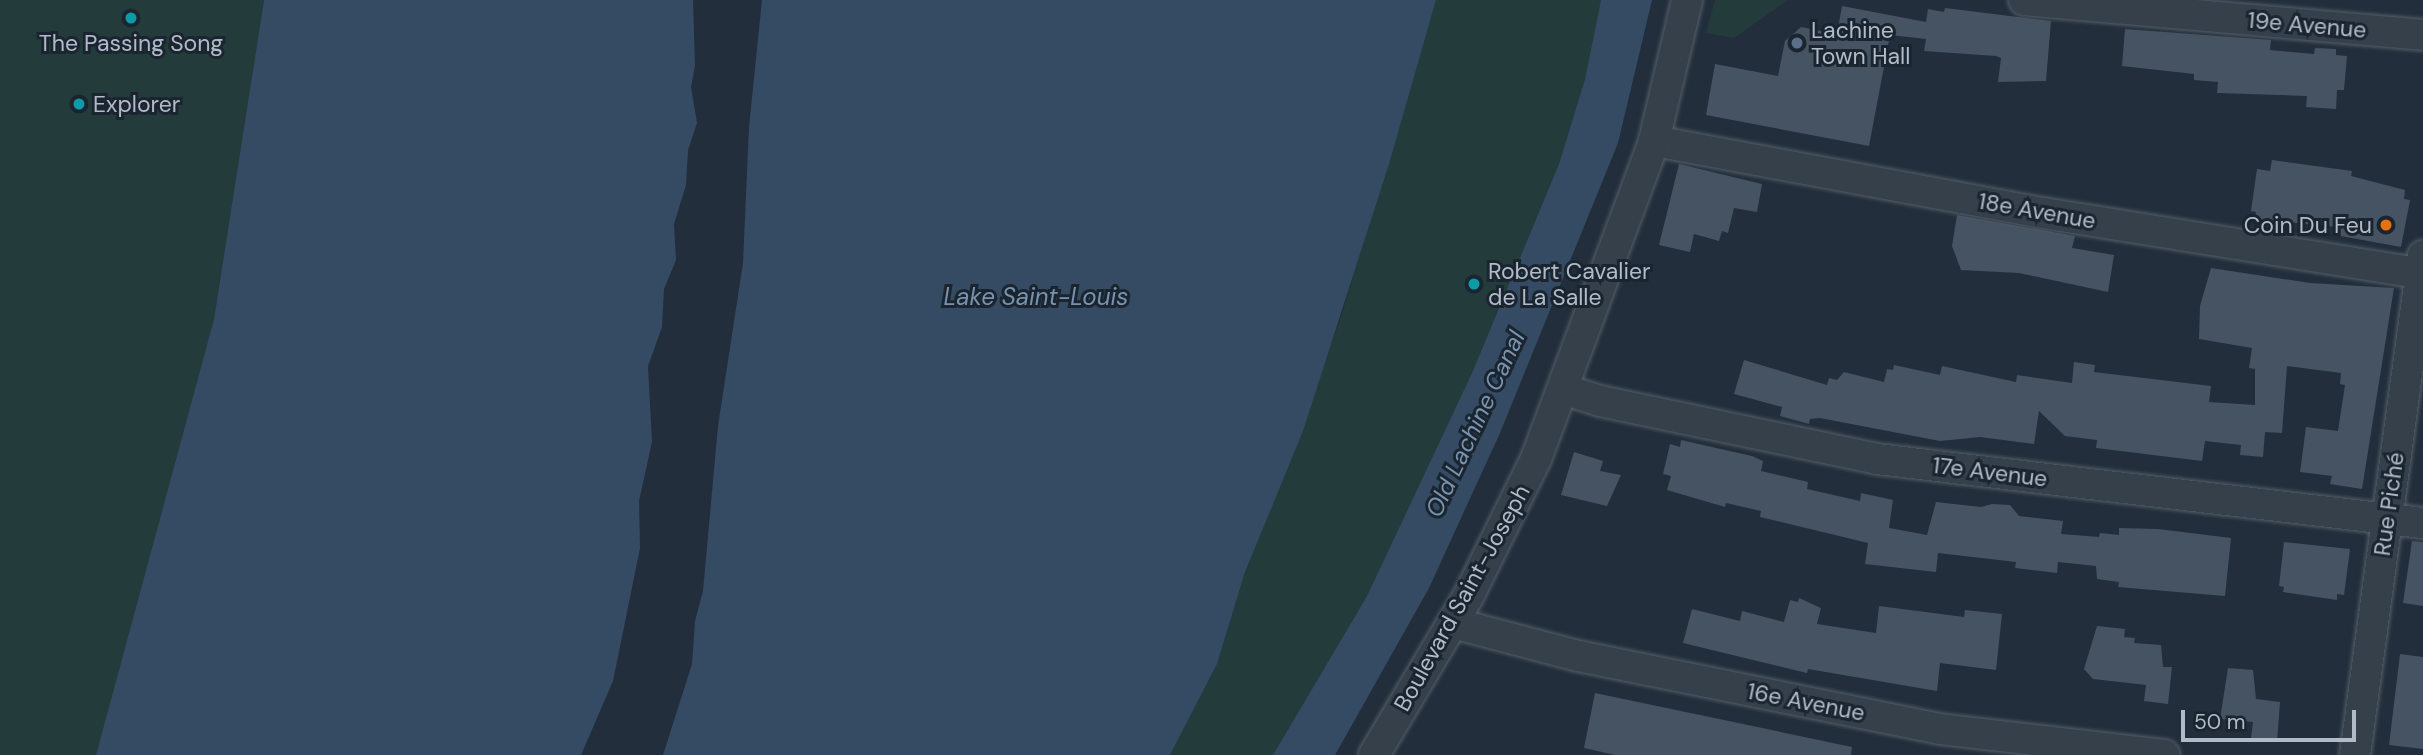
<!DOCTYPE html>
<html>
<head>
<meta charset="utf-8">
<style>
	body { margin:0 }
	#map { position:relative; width:2423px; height:755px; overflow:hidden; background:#222e3b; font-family:"DM Sans",sans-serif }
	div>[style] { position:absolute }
	.green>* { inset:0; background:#243b3c }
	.water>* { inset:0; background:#354b63 }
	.building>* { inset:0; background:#465362 }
	.roads { filter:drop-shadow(0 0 2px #545e69) drop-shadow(0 0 2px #545e69) }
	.minor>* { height:30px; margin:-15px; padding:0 15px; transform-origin:15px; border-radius:15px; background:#36404b }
	.dots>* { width:19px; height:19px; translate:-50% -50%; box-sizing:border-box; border:4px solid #1b2530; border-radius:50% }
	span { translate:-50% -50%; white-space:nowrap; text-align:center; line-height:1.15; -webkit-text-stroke:6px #1b2530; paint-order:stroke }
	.street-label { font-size:23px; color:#b1bbc7 }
	.poi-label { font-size:23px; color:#b1bbc7 }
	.left { translate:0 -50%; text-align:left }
	.right { translate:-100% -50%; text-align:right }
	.water-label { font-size:24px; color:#7893b0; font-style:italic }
	.scale { position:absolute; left:2181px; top:710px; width:175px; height:32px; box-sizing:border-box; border:4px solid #b1bbc7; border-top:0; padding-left:9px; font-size:21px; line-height:24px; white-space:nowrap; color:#b1bbc7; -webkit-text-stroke:5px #1b2530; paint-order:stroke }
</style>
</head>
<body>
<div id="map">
	<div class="green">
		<i style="clip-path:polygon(0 0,264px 0,214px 319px,96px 755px,0 755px)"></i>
		<i style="clip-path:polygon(1436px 0,1601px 0,1585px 79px,1559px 164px,1472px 373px,1367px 596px,1273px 755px,1170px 755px,1217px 664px,1245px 572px,1341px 317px)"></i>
		<i style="clip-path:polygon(1715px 0,1788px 0,1734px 38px,1706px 33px)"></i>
	</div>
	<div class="water">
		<i style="clip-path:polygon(264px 0,693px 0,695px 66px,691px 87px,697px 123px,688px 150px,686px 185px,674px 224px,676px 260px,664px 289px,662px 327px,648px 366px,652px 442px,639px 501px,640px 548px,613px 681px,581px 755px,96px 755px,214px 319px)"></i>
		<i style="clip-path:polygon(762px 0,1436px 0,1389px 164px,1303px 431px,1245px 572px,1217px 664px,1170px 755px,663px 755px,692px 664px,695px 621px,703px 591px,718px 426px,743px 263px,749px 127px)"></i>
		<i style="clip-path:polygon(1601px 0,1652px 0,1618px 143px,1500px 433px,1429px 588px,1335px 755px,1273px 755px,1367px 596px,1472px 373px,1559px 164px,1585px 79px)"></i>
	</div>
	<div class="building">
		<i style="clip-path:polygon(1842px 6px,1926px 22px,1928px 9px,1944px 12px,1945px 8px,2051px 21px,2046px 81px,1998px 82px,2001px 58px,1996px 56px,1924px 51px,1926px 39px,1890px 35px,1869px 146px,1706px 115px,1715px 64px,1778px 76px,1785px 41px,1801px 27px,1837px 34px)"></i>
		<i style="clip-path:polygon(2125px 29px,2271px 40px,2270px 50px,2314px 54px,2315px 48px,2336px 49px,2336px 55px,2347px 56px,2344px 90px,2337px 90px,2336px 109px,2306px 107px,2307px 96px,2217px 93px,2218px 82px,2194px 80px,2194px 74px,2122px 66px)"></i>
		<i style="clip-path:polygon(2272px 160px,2352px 171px,2351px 176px,2405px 190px,2404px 199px,2410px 200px,2401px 247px,2335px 235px,2337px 227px,2255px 219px,2256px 212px,2251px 211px,2257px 169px,2270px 171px)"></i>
		<i style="clip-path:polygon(1679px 164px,1762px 184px,1757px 212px,1734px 208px,1728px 233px,1722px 231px,1719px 241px,1694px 234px,1690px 252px,1659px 245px)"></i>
		<i style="clip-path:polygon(1957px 215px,2075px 236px,2072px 248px,2114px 255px,2108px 292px,2019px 273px,1961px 270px,1952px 246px)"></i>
		<i style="clip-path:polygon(2211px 268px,2310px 283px,2394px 288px,2362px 489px,2330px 484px,2332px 476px,2300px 472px,2306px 427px,2338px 431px,2345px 385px,2340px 384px,2341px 373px,2287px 366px,2282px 433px,2265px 432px,2263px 457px,2240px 455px,2241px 445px,2205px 441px,2202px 461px,2096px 448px,2097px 440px,2065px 436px,2039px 411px,2034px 444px,1980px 437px,1940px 441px,1820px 418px,1810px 419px,1809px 424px,1780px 416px,1782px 407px,1734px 394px,1744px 360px,1827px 385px,1829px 378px,1837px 380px,1844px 372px,1884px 382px,1887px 369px,1893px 370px,1894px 365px,1940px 375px,1942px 366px,2016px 382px,2017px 375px,2072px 383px,2074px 362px,2095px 365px,2094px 372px,2211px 386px,2209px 402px,2255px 405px,2255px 369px,2249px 368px,2252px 348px,2199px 339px,2200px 306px)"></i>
		<i style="clip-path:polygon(1681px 440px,1752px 456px,1763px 461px,1761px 471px,1808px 482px,1807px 489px,1860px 501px,1861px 493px,1893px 500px,1889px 528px,1927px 535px,1936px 502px,1981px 507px,1992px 504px,2010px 505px,2019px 516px,2063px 521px,2061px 534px,2099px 537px,2100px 533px,2119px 535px,2119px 528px,2158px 529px,2231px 538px,2225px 596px,2118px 587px,2119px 582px,2097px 579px,2096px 566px,2058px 562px,2057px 573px,2015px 568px,2016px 562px,1938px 553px,1936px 572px,1865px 564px,1868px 543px,1760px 517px,1761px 511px,1726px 503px,1725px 507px,1667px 490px,1671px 476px,1663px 474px,1670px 444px,1680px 447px)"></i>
		<i style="clip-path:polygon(1574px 452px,1603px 461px,1600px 471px,1621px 475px,1607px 506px,1561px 495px)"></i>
		<i style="clip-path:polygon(2412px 541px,2423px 542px,2423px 606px,2403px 603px)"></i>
		<i style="clip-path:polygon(2284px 542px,2350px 549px,2344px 595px,2337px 594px,2337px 600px,2283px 592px,2284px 587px,2279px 586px)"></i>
		<i style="clip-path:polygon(1799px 598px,1821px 608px,1817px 624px,1876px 633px,1879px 606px,1964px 617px,1965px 610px,2002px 614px,1996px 670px,1940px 663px,1937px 691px,1808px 669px,1807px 673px,1683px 643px,1692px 609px,1740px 621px,1742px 611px,1784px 622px,1790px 600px,1798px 602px)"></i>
		<i style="clip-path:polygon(2097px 626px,2125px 629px,2124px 637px,2135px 638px,2134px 643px,2161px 645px,2163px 667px,2172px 667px,2168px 704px,2144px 701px,2146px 685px,2093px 679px,2084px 669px)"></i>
		<i style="clip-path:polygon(2400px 654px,2423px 657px,2423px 749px,2389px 745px)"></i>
		<i style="clip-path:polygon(2228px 668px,2253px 670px,2256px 699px,2280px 702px,2277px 742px,2251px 738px,2253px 722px,2220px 719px)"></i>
		<i style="clip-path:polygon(1595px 693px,1852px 747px,1851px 755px,1615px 755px,1584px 748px)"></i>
	</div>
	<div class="roads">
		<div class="minor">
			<i style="left:2024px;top:0;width:401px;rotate:5deg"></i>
			<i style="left:1654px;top:141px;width:396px;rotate:10.5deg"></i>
			<i style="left:2043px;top:213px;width:385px;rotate:9.1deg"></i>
			<i style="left:1563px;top:389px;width:39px;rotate:18deg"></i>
			<i style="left:1600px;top:401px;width:283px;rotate:11.8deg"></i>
			<i style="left:1877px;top:459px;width:550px;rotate:6.69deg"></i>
			<i style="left:1453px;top:623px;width:129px;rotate:14.8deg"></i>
			<i style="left:1578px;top:656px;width:369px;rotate:11.4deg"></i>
			<i style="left:1940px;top:729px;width:226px;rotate:6.6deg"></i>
			<i style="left:1374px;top:755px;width:186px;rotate:-59.3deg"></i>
			<i style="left:1469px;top:595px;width:152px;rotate:-63.8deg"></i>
			<i style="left:1536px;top:459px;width:339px;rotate:-69.6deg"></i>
			<i style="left:1654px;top:141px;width:145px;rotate:-76.8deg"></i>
			<i style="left:2355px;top:755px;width:504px;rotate:-82.24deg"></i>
		</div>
	</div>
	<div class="dots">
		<i style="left:131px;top:18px;background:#0f9aa8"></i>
		<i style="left:1797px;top:43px;background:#5c6f8a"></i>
		<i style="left:79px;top:104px;background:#0f9aa8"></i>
		<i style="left:2386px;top:225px;background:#e8710a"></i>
		<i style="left:1474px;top:284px;background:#0f9aa8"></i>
	</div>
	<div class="street-label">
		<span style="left:2307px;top:25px;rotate:5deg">19e Avenue</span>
		<span style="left:2037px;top:211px;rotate:10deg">18e Avenue</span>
		<span style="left:1990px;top:472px;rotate:7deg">17e Avenue</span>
		<span style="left:2389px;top:504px;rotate:-82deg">Rue Piché</span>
		<span style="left:1462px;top:598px;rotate:-61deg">Boulevard Saint-Joseph</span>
		<span style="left:1806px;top:702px;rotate:11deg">16e Avenue</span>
	</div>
	<div class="poi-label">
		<span class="left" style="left:1811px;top:43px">Lachine<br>Town Hall</span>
		<span style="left:131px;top:43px">The Passing Song</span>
		<span class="left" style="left:93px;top:104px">Explorer</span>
		<span class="right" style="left:2372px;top:225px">Coin Du Feu</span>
		<span class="left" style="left:1488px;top:284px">Robert Cavalier<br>de La Salle</span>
	</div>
	<div class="water-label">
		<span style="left:1036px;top:297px">Lake Saint-Louis</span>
		<span style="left:1475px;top:424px;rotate:-65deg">Old Lachine Canal</span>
	</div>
	<div class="scale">50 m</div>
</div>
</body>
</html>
